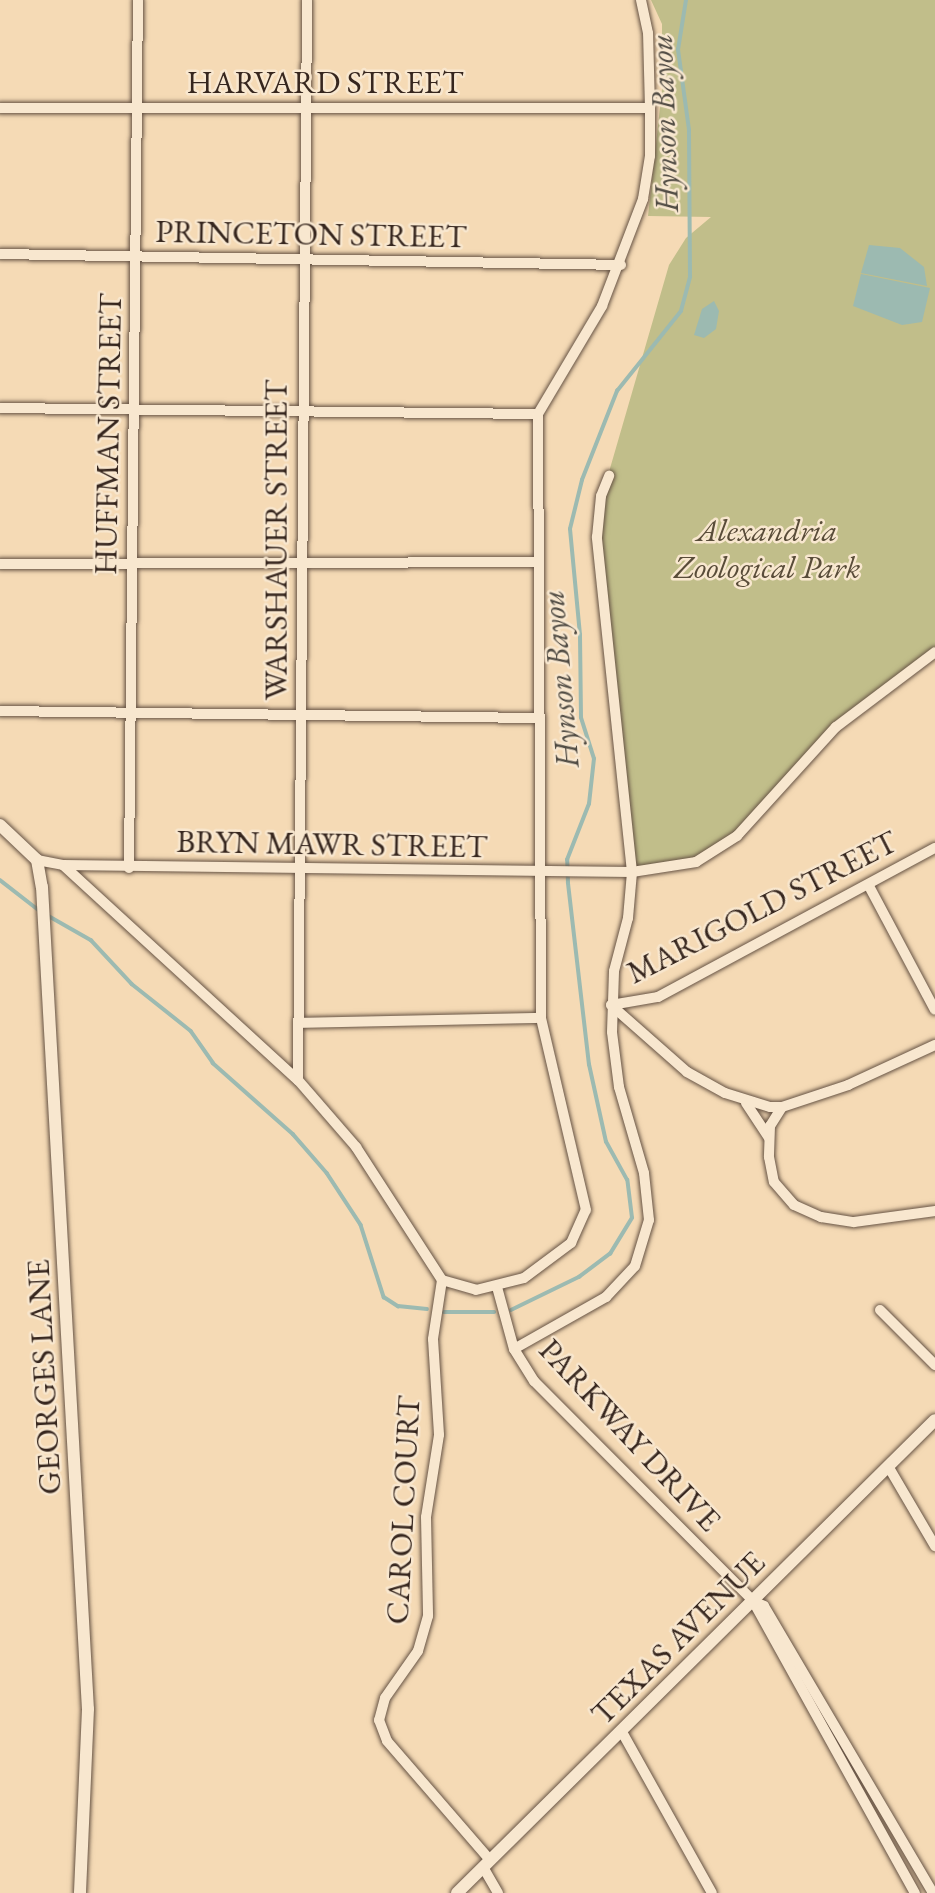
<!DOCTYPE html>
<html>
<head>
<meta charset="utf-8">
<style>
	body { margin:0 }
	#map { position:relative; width:935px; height:1893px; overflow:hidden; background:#f5dab5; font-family:"EB Garamond",serif }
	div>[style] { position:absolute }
	.green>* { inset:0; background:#c1be8a }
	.water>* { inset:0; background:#9cbab1 }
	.stream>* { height:3.5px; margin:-1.75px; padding:0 1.75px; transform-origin:1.75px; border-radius:1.75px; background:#9cbab1 }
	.roads { filter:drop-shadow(0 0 2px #665344) drop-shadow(0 0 2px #665344) }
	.minor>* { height:10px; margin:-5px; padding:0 5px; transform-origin:5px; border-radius:5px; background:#f8e7cf }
	.tertiary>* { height:12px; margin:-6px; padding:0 6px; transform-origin:6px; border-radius:6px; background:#f8e7cf }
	span { translate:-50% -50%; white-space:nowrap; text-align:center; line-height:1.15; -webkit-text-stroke:5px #f8e7cf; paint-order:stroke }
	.street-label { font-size:32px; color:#36261e }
	.park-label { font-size:32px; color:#594c39; font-style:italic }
	.water-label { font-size:33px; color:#504b43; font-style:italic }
</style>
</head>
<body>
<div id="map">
	<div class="green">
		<i style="clip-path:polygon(651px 0,935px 0,935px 651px,836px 726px,752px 819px,696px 862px,628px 868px,601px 590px,602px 496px,669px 265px,686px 238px,711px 217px,648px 216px,662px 89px,662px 24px)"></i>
	</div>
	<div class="water">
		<i style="clip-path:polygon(869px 245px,900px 248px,924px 267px,927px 286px,861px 273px)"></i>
		<i style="clip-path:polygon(861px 274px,930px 288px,922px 322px,902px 325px,853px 306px)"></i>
		<i style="clip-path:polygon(714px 301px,719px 311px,716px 329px,704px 338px,694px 335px,702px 309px)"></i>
	</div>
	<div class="stream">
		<i style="left:0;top:880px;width:51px;rotate:37.8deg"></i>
		<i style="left:47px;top:915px;width:51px;rotate:29.6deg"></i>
		<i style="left:91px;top:940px;width:60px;rotate:47deg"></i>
		<i style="left:132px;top:984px;width:75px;rotate:38.5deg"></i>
		<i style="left:191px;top:1031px;width:39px;rotate:55deg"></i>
		<i style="left:213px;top:1063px;width:107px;rotate:41.6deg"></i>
		<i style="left:293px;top:1134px;width:52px;rotate:48.9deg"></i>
		<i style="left:327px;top:1173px;width:62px;rotate:56.8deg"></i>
		<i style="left:361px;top:1225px;width:76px;rotate:72.3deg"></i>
		<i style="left:384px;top:1297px;width:17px;rotate:33deg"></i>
		<i style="left:398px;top:1306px;width:29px;rotate:6deg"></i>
		<i style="left:511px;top:1310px;width:76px;rotate:-25.9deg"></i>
		<i style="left:579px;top:1277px;width:39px;rotate:-37deg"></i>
		<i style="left:610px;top:1254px;width:42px;rotate:-58.6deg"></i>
		<i style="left:632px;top:1218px;width:38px;rotate:-97deg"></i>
		<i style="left:627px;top:1180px;width:43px;rotate:-118.9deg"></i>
		<i style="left:606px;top:1142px;width:79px;rotate:-102.4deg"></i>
		<i style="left:589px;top:1065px;width:183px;rotate:-96.6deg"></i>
		<i style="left:568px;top:883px;width:23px;rotate:-92deg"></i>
		<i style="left:567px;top:860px;width:60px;rotate:-68.6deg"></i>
		<i style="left:589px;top:804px;width:45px;rotate:-83.7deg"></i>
		<i style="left:594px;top:759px;width:43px;rotate:-107.6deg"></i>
		<i style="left:581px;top:718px;width:83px;rotate:-90.7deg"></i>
		<i style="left:580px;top:635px;width:106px;rotate:-95.4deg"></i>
		<i style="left:570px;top:529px;width:50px;rotate:-76.2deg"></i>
		<i style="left:582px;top:480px;width:96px;rotate:-68.5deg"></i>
		<i style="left:617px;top:391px;width:102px;rotate:-51.3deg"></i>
		<i style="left:681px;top:311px;width:35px;rotate:-75deg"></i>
		<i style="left:690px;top:277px;width:147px;rotate:-90.4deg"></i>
		<i style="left:689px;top:130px;width:81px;rotate:-97.8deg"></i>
		<i style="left:678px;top:50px;width:51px;rotate:-80.9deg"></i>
		<i style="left:444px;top:1312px;width:50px"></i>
	</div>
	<div class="roads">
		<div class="minor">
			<i style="left:0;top:108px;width:650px"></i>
			<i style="left:0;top:254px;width:621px;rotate:1.01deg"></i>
			<i style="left:0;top:408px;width:538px;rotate:0.64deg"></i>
			<i style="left:0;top:564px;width:536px;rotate:-0.21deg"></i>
			<i style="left:0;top:711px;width:538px;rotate:0.75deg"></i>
			<i style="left:37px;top:860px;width:26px;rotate:11deg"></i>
			<i style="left:63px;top:865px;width:319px;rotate:42.5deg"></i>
			<i style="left:298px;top:1080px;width:89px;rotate:49.1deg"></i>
			<i style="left:356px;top:1147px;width:158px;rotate:57.1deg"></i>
			<i style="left:63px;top:865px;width:569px;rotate:0.7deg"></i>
			<i style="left:632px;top:872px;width:65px;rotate:-8.9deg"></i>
			<i style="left:696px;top:862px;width:49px;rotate:-32.4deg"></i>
			<i style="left:737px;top:836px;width:147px;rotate:-47.8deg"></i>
			<i style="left:836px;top:727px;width:124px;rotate:-37.1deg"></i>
			<i style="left:129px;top:868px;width:868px;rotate:-89.41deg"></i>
			<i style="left:869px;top:886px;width:140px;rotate:62deg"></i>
			<i style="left:611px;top:1005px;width:101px;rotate:41.4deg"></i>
			<i style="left:687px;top:1072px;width:43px;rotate:28.9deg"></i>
			<i style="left:725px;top:1093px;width:47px;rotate:17.3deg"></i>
			<i style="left:770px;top:1107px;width:12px"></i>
			<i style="left:782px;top:1107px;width:70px;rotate:-18.4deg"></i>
			<i style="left:848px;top:1085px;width:96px;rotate:-24.7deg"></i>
			<i style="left:611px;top:1005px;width:48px;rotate:-9.7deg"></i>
			<i style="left:658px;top:997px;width:315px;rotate:-28.3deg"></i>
			<i style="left:299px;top:1023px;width:242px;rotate:-1.2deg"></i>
			<i style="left:298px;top:1080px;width:1080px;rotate:-89.52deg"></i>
			<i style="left:746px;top:1103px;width:42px;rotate:56.7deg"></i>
			<i style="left:782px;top:1107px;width:22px;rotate:122deg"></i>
			<i style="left:770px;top:1126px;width:31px;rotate:92deg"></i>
			<i style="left:769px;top:1157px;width:25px;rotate:79deg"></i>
			<i style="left:774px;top:1182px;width:30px;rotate:49deg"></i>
			<i style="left:794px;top:1205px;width:30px;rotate:24deg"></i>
			<i style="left:821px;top:1217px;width:33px;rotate:9deg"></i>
			<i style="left:854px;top:1222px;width:82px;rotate:-7.7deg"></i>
			<i style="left:442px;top:1280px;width:35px;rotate:16deg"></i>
			<i style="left:476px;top:1290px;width:49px;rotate:-14deg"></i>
			<i style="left:524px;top:1278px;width:59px;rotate:-36.7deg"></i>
			<i style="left:571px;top:1243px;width:36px;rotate:-66deg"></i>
			<i style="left:586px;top:1210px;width:197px;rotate:-103.2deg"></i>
			<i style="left:541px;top:1018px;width:604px;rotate:-90.28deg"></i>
			<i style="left:538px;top:414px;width:126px;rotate:-59.3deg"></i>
			<i style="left:602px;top:306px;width:115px;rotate:-69deg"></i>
			<i style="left:643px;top:199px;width:44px;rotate:-80.8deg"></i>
			<i style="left:650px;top:156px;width:48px;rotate:-90deg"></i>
			<i style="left:650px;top:108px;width:75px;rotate:-91.5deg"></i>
			<i style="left:648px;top:33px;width:34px;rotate:-102deg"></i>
			<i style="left:442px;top:1280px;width:60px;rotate:98.7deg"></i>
			<i style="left:433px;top:1339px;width:96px;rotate:86.4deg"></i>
			<i style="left:439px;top:1435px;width:83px;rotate:99deg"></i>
			<i style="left:426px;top:1517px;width:99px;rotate:88.8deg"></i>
			<i style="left:428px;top:1616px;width:36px;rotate:106deg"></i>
			<i style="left:418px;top:1651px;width:57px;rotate:125.1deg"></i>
			<i style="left:385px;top:1698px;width:23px;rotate:105deg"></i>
			<i style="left:379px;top:1720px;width:22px;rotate:69deg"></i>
			<i style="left:387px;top:1741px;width:157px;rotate:49.1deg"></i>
			<i style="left:497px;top:1287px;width:64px;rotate:74.7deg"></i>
			<i style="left:514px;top:1349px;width:38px;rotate:58deg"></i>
			<i style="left:534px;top:1381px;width:310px;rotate:45.1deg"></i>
			<i style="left:753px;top:1601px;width:12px;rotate:24deg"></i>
			<i style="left:764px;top:1606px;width:333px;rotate:59.5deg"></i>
			<i style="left:880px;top:1310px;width:78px;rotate:45deg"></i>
			<i style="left:514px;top:1349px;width:106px;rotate:-29.5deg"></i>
			<i style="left:606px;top:1297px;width:42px;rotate:-46.9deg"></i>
			<i style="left:635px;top:1266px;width:48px;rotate:-73.1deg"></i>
			<i style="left:649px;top:1220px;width:47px;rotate:-96.1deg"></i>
			<i style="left:644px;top:1173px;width:90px;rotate:-106.2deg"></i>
			<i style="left:619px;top:1087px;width:55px;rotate:-97.3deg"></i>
			<i style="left:612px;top:1032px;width:61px;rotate:-88.1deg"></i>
			<i style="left:614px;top:971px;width:55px;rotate:-75.2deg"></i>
			<i style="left:628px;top:918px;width:46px;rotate:-85deg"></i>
			<i style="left:632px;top:872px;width:337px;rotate:-96deg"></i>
			<i style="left:597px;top:537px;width:41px;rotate:-84.4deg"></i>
			<i style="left:601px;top:496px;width:22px;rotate:-68deg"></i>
			<i style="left:888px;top:1466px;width:93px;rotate:59.6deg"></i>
			<i style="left:753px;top:1601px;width:334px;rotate:61deg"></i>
			<i style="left:622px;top:1732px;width:184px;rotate:60.8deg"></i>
			<i style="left:483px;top:1867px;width:30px;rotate:60deg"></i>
		</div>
		<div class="tertiary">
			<i style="left:0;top:825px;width:51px;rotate:43.4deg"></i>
			<i style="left:37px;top:860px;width:27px;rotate:80deg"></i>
			<i style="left:42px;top:887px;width:823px;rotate:86.8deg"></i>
			<i style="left:88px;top:1709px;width:184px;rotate:92.5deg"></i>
			<i style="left:457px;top:1893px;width:672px;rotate:-44.7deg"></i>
		</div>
	</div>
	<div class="street-label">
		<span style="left:325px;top:82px">HARVARD STREET</span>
		<span style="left:311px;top:234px;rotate:1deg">PRINCETON STREET</span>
		<span style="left:108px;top:434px;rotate:-89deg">HUFFMAN STREET</span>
		<span style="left:276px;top:540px;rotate:-90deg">WARSHAUER STREET</span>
		<span style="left:332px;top:844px;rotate:1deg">BRYN MAWR STREET</span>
		<span style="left:762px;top:907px;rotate:-27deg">MARIGOLD STREET</span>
		<span style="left:44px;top:1377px;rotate:-93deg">GEORGES LANE</span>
		<span style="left:630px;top:1435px;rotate:47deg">PARKWAY DRIVE</span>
		<span style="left:403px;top:1510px;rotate:-87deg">CAROL COURT</span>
		<span style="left:678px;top:1638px;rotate:-45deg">TEXAS AVENUE</span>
	</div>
	<div class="park-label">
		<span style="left:767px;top:549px">Alexandria<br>Zoological Park</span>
	</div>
	<div class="water-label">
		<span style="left:664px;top:123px;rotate:-92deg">Hynson Bayou</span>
		<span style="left:560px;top:679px;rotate:-95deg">Hynson Bayou</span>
	</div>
</div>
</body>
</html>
